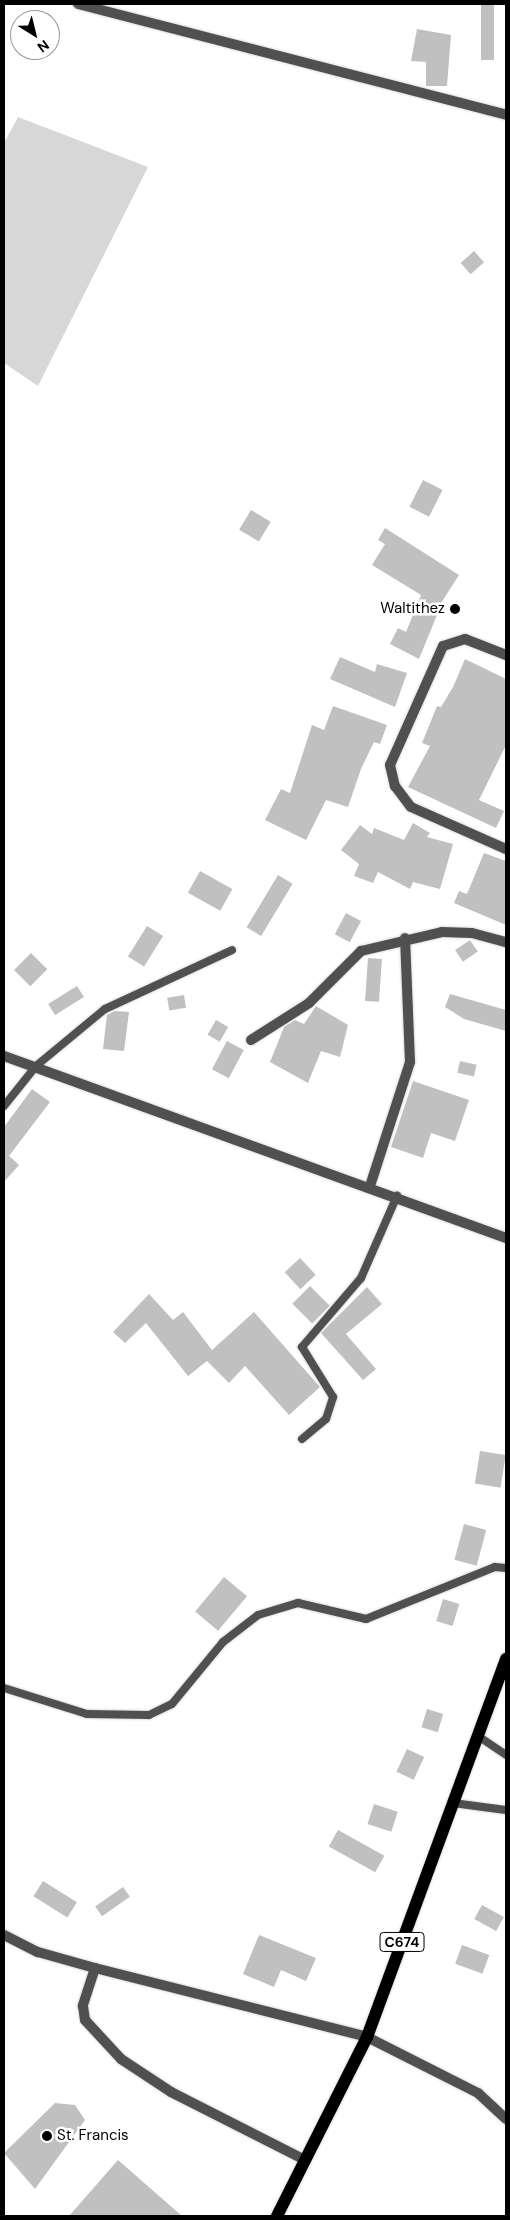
<!DOCTYPE html>
<html>
<head>
<meta charset="utf-8">
<style>
	body { margin:0 }
	#map { position:relative; width:510px; height:2220px; overflow:hidden; background:#fff; font-family:"DM Sans",sans-serif }
	div>[style] { position:absolute }
	.green>* { inset:0; background:#d7d7d7 }
	.building>* { inset:0; background:#c0c0c0; transform-origin:0 0 }
	.roads { filter:drop-shadow(0 0 1px #dbdbdb) drop-shadow(0 0 1px #dbdbdb) }
	.service>* { height:8px; margin:-4px; padding:0 4px; transform-origin:4px; border-radius:4px; background:#505050 }
	.minor>* { height:10px; margin:-5px; padding:0 5px; transform-origin:5px; border-radius:5px; background:#505050 }
	.tertiary>* { height:10px; margin:-5px; padding:0 5px; transform-origin:5px; border-radius:5px; background:#505050 }
	.primary>* { height:12px; margin:-6px; padding:0 6px; transform-origin:6px; border-radius:6px; background:#000 }
	.dots>* { width:14px; height:14px; translate:-50% -50%; box-sizing:border-box; border:2px solid #fff; border-radius:50% }
	span { translate:-50% -50%; white-space:nowrap; text-align:center; line-height:1.15; -webkit-text-stroke:5px #fff; paint-order:stroke }
	.shield-label span { padding:1px 4px; background:#fff; border:1px solid; border-radius:4px; -webkit-text-stroke-width:0 }
	.shield-label { font-size:14px; color:#000; font-weight:700 }
	.poi-label { font-size:15px; color:#000 }
	.right { translate:-100% -50%; text-align:right }
	.left { translate:0 -50%; text-align:left }
	.frame { position:absolute; inset:0; border:5px solid #000; pointer-events:none }
	.north { position:absolute; left:10px; top:10px; width:50px; height:50px; box-sizing:border-box; background:#fff; border:1px solid #999; border-radius:50%; rotate:144deg; font-size:14px; font-weight:700; line-height:20px; text-align:center; color:#000 }
	.north::after { content:''; display:block; margin:auto; width:18px; height:22px; background:#000; clip-path:polygon(50% 0,100% 100%,50% 72%,0 100%) }
</style>
</head>
<body>
<div id="map">
	<div class="green">
		<i style="clip-path:polygon(18px 117px,148px 167px,38px 386px,4px 363px,4px 143px)"></i>
	</div>
	<div class="building">
		<i style="left:481px;top:4px;width:13px;height:56px"></i>
		<i style="clip-path:polygon(417px 29px,451px 35px,447px 86px,426px 86px,426px 62px,411px 61px)"></i>
		<i style="left:474px;top:251px;width:15px;height:18px;rotate:48deg"></i>
		<i style="left:423px;top:480px;width:22px;height:30px;rotate:27deg"></i>
		<i style="left:251px;top:510px;width:23px;height:23px;rotate:31deg"></i>
		<i style="clip-path:polygon(385px 528px,459px 575px,434px 614px,437px 615px,419px 659px,390px 644px,398px 628px,406px 632px,421px 595px,372px 565px,385px 544px,378px 540px)"></i>
		<i style="clip-path:polygon(340px 657px,375px 672px,377px 664px,407px 673px,395px 707px,330px 679px)"></i>
		<i style="clip-path:polygon(465px 659px,506px 679px,506px 745px,479px 800px,504px 811px,496px 828px,408px 787px,430px 746px,422px 743px,437px 706px,441px 707px,453px 687px)"></i>
		<i style="clip-path:polygon(333px 706px,387px 725px,380px 744px,374px 742px,361px 769px,348px 807px,326px 800px,306px 840px,265px 820px,281px 789px,290px 793px,312px 725px,324px 730px)"></i>
		<i style="clip-path:polygon(413px 823px,430px 833px,427px 837px,453px 844px,440px 889px,413px 882px,410px 889px,378px 872px,373px 883px,354px 876px,359px 864px,341px 850px,360px 825px,372px 834px,374px 828px,404px 840px)"></i>
		<i style="clip-path:polygon(484px 853px,506px 861px,506px 925px,454px 903px,459px 891px,467px 894px)"></i>
		<i style="left:200px;top:871px;width:37px;height:25px;rotate:29deg"></i>
		<i style="left:278px;top:875px;width:17px;height:61px;rotate:31deg"></i>
		<i style="left:346px;top:913px;width:17px;height:24px;rotate:28deg"></i>
		<i style="left:147px;top:926px;width:19px;height:36px;rotate:32deg"></i>
		<i style="left:470px;top:940px;width:14px;height:18px;rotate:56deg"></i>
		<i style="left:31px;top:953px;width:23px;height:24px;rotate:45deg"></i>
		<i style="left:368px;top:958px;width:14px;height:43px;rotate:4deg"></i>
		<i style="left:77px;top:986px;width:13px;height:34px;rotate:58deg"></i>
		<i style="clip-path:polygon(450px 994px,506px 1010px,506px 1031px,464px 1019px,445px 1007px)"></i>
		<i style="left:184px;top:995px;width:13px;height:17px;rotate:81deg"></i>
		<i style="clip-path:polygon(316px 1006px,348px 1025px,340px 1057px,321px 1051px,308px 1083px,270px 1062px,284px 1027px,295px 1020px,304px 1024px)"></i>
		<i style="clip-path:polygon(115px 1011px,129px 1012px,124px 1051px,103px 1049px,107px 1015px)"></i>
		<i style="left:216px;top:1020px;width:14px;height:17px;rotate:30deg"></i>
		<i style="left:227px;top:1041px;width:19px;height:32px;rotate:28deg"></i>
		<i style="left:460px;top:1061px;width:17px;height:12px;rotate:13deg"></i>
		<i style="clip-path:polygon(413px 1081px,469px 1100px,455px 1141px,431px 1133px,423px 1158px,391px 1147px)"></i>
		<i style="clip-path:polygon(32px 1089px,50px 1102px,9px 1156px,19px 1165px,4px 1182px,4px 1127px)"></i>
		<i style="left:300px;top:1258px;width:23px;height:21px;rotate:47deg"></i>
		<i style="left:310px;top:1286px;width:28px;height:25px;rotate:45deg"></i>
		<i style="clip-path:polygon(367px 1287px,382px 1304px,346px 1334px,376px 1369px,363px 1380px,321px 1333px)"></i>
		<i style="clip-path:polygon(149px 1294px,173px 1320px,183px 1312px,212px 1350px,254px 1312px,320px 1387px,289px 1415px,245px 1366px,229px 1383px,207px 1361px,188px 1376px,146px 1323px,125px 1343px,113px 1332px)"></i>
		<i style="left:480px;top:1451px;width:26px;height:33px;rotate:9deg"></i>
		<i style="left:464px;top:1524px;width:23px;height:37px;rotate:15deg"></i>
		<i style="left:224px;top:1577px;width:30px;height:45px;rotate:40deg"></i>
		<i style="left:443px;top:1599px;width:17px;height:23px;rotate:17deg"></i>
		<i style="left:427px;top:1709px;width:17px;height:19px;rotate:17deg"></i>
		<i style="left:407px;top:1749px;width:19px;height:25px;rotate:25deg"></i>
		<i style="left:374px;top:1804px;width:25px;height:21px;rotate:18deg"></i>
		<i style="left:338px;top:1830px;width:53px;height:19px;rotate:29deg"></i>
		<i style="left:43px;top:1881px;width:40px;height:18px;rotate:32deg"></i>
		<i style="left:123px;top:1887px;width:12px;height:34px;rotate:55deg"></i>
		<i style="left:482px;top:1905px;width:25px;height:16px;rotate:29deg"></i>
		<i style="clip-path:polygon(259px 1935px,316px 1958px,306px 1981px,281px 1970px,274px 1987px,243px 1974px)"></i>
		<i style="left:462px;top:1945px;width:29px;height:20px;rotate:20deg"></i>
		<i style="clip-path:polygon(55px 2103px,75px 2105px,85px 2120px,35px 2189px,4px 2153px)"></i>
		<i style="clip-path:polygon(118px 2160px,182px 2216px,69px 2216px)"></i>
	</div>
	<div class="roads">
		<div class="service">
			<i style="left:4px;top:1106px;width:51px;rotate:-51.3deg"></i>
			<i style="left:36px;top:1066px;width:89px;rotate:-39.6deg"></i>
			<i style="left:105px;top:1009px;width:140px;rotate:-24.9deg"></i>
			<i style="left:302px;top:1439px;width:31px;rotate:-40deg"></i>
			<i style="left:326px;top:1419px;width:23px;rotate:-72deg"></i>
			<i style="left:333px;top:1397px;width:59px;rotate:-121.8deg"></i>
			<i style="left:302px;top:1347px;width:91px;rotate:-49.5deg"></i>
			<i style="left:361px;top:1278px;width:90px;rotate:-66.3deg"></i>
			<i style="left:4px;top:1688px;width:87px;rotate:17.4deg"></i>
			<i style="left:87px;top:1714px;width:62px;rotate:0.9deg"></i>
			<i style="left:149px;top:1715px;width:25px;rotate:-26deg"></i>
			<i style="left:172px;top:1704px;width:80px;rotate:-50.6deg"></i>
			<i style="left:223px;top:1642px;width:44px;rotate:-37.6deg"></i>
			<i style="left:258px;top:1615px;width:42px;rotate:-16.7deg"></i>
			<i style="left:298px;top:1603px;width:70px;rotate:13.2deg"></i>
			<i style="left:366px;top:1619px;width:139px;rotate:-22deg"></i>
			<i style="left:495px;top:1567px;width:11px;rotate:5deg"></i>
			<i style="left:478px;top:1736px;width:34px;rotate:34deg"></i>
			<i style="left:453px;top:1803px;width:53px;rotate:7.5deg"></i>
		</div>
		<div class="minor">
			<i style="left:506px;top:655px;width:44px;rotate:-158.7deg"></i>
			<i style="left:465px;top:639px;width:23px;rotate:162deg"></i>
			<i style="left:443px;top:646px;width:130px;rotate:114deg"></i>
			<i style="left:390px;top:765px;width:22px;rotate:77deg"></i>
			<i style="left:395px;top:786px;width:26px;rotate:53deg"></i>
			<i style="left:411px;top:807px;width:104px;rotate:23.9deg"></i>
			<i style="left:251px;top:1040px;width:69px;rotate:-32.5deg"></i>
			<i style="left:309px;top:1003px;width:74px;rotate:-45deg"></i>
			<i style="left:361px;top:951px;width:83px;rotate:-13.2deg"></i>
			<i style="left:442px;top:932px;width:30px;rotate:2deg"></i>
			<i style="left:472px;top:933px;width:35px;rotate:15deg"></i>
			<i style="left:4px;top:1056px;width:534px;rotate:19.93deg"></i>
			<i style="left:370px;top:1186px;width:130px;rotate:-72.1deg"></i>
			<i style="left:410px;top:1062px;width:124px;rotate:-92.3deg"></i>
			<i style="left:4px;top:1935px;width:38px;rotate:27deg"></i>
			<i style="left:38px;top:1952px;width:59px;rotate:15.7deg"></i>
			<i style="left:95px;top:1968px;width:281px;rotate:14.2deg"></i>
			<i style="left:95px;top:1968px;width:40px;rotate:108deg"></i>
			<i style="left:83px;top:2006px;width:14px;rotate:82deg"></i>
			<i style="left:85px;top:2020px;width:53px;rotate:47.3deg"></i>
			<i style="left:121px;top:2059px;width:60px;rotate:33.4deg"></i>
			<i style="left:171px;top:2092px;width:150px;rotate:26.9deg"></i>
		</div>
		<div class="tertiary">
			<i style="left:78px;top:4px;width:442px;rotate:14.5deg"></i>
			<i style="left:367px;top:2037px;width:124px;rotate:26.8deg"></i>
			<i style="left:478px;top:2093px;width:38px;rotate:43deg"></i>
		</div>
		<div class="primary">
			<i style="left:277px;top:2216px;width:200px;rotate:-63.3deg"></i>
			<i style="left:367px;top:2037px;width:403px;rotate:-69.8deg"></i>
		</div>
	</div>
	<div class="dots">
		<i style="left:455px;top:609px;background:#000"></i>
		<i style="left:47px;top:2136px;background:#000"></i>
	</div>
	<div class="shield-label">
		<span style="left:402px;top:1942px">C674</span>
	</div>
	<div class="poi-label">
		<span class="right" style="left:445px;top:609px">Waltithez</span>
		<span class="left" style="left:57px;top:2136px">St. Francis</span>
	</div>
	<div class="frame"></div>
	<div class="north">N</div>
</div>
</body>
</html>
